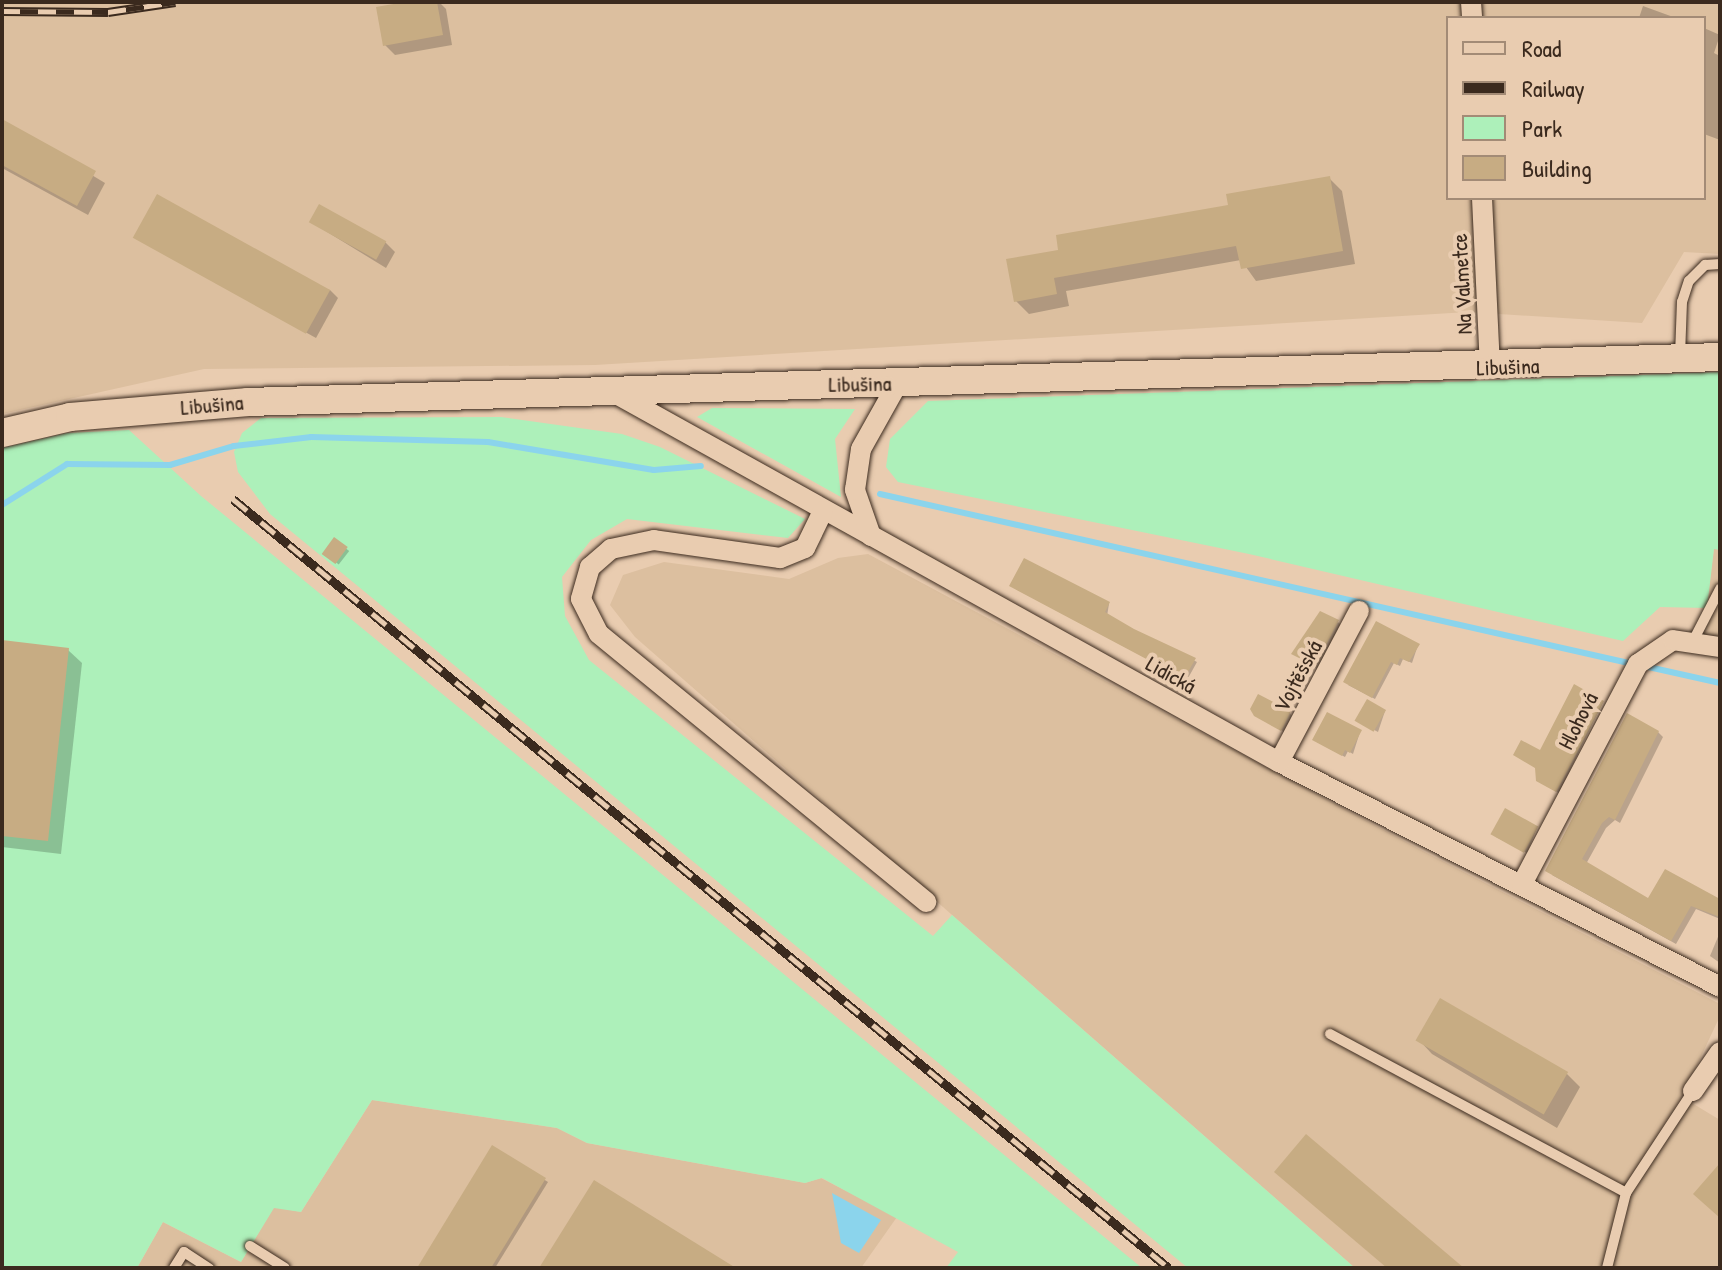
<!DOCTYPE html>
<html>
<head>
<meta charset="utf-8">
<style>
	body { margin:0 }
	#map { position:relative; width:1722px; height:1270px; overflow:hidden; background:#e9ccb0; font-family:"Patrick Hand",sans-serif }
	div>[style] { position:absolute }
	.built>* { inset:0; background:#dcbf9f }
	.green>* { inset:0; background:#adf0ba }
	.water>* { inset:0; background:#8bd4ec }
	.shadow>* { inset:0; background:#0003; transform-origin:0 0 }
	.stream>* { height:6px; margin:-3px; padding:0 3px; transform-origin:3px; border-radius:3px; background:#8bd4ec }
	.building>* { inset:0; background:#c7ac83; transform-origin:0 0 }
	.roads { filter:drop-shadow(0 0 2px #3b2a1e) drop-shadow(0 0 2px #3b2a1e) }
	.service>* { height:10px; margin:-5px; padding:0 5px; transform-origin:5px; border-radius:5px; background:#e9ccb0 }
	.minor>* { height:20px; margin:-10px; padding:0 10px; transform-origin:10px; border-radius:10px; background:#e9ccb0 }
	.secondary>* { height:28px; margin:-14px; padding:0 14px; transform-origin:14px; border-radius:14px; background:#e9ccb0 }
	.rail>* { height:9px; margin-top:-4.5px; transform-origin:0; background:repeating-linear-gradient(90deg,#e9ccb0 0 18px,#3b2a1e 0 36px); box-sizing:border-box; border-block:2px solid #3b2a1e }
	span { translate:-50% -50%; white-space:nowrap; text-align:center; line-height:1.15; -webkit-text-stroke:8px #e9ccb0; paint-order:stroke }
	.street-label { font-size:22px; color:#3b2a1e }
	.frame { position:absolute; inset:0; border:4px solid #3b2a1e; pointer-events:none }
	.legend { position:absolute; left:1446px; top:16px; width:260px; height:184px; box-sizing:border-box; background:#e9ccb0; border:2px solid #a38b76; margin:0; padding:10px 14px; list-style:none; font-size:24px; color:#3b2a1e }
	.legend li { display:flex; align-items:center; gap:16px; height:40px }
	.legend b { width:40px; border:2px solid #a38b76 }
</style>
</head>
<body>
<div id="map">
	<div class="built">
		<i style="clip-path:polygon(evenodd,2px 2px,1720px 2px,1720px 254px,1684px 252px,1642px 323px,1468px 312px,595px 365px,204px 369px,2px 414px,2px 2px,1448px 18px,1704px 18px,1704px 198px,1448px 198px,1448px 18px)"></i>
		<i style="clip-path:polygon(1714px 548px,1720px 550px,1720px 642px,1703px 637px)"></i>
		<i style="clip-path:polygon(868px 554px,1421px 850px,1720px 1004px,1720px 1016px,1682px 1097px,1720px 1120px,1720px 1268px,1355px 1268px,635px 637px,610px 605px,623px 575px,664px 562px,789px 579px,838px 558px)"></i>
		<i style="clip-path:polygon(372px 1100px,557px 1128px,587px 1143px,805px 1183px,821px 1178px,897px 1217px,861px 1268px,137px 1268px,163px 1222px,241px 1262px,274px 1207px,301px 1212px)"></i>
	</div>
	<div class="green">
		<i style="clip-path:polygon(1720px 372px,1720px 550px,1714px 549px,1707px 608px,1660px 607px,1623px 641px,1249px 554px,898px 482px,886px 467px,890px 439px,928px 401px)"></i>
		<i style="clip-path:polygon(712px 408px,855px 409px,835px 439px,841px 497px,697px 417px)"></i>
		<i style="clip-path:polygon(501px 417px,622px 434px,660px 447px,805px 519px,788px 538px,627px 519px,591px 540px,562px 577px,565px 616px,589px 660px,933px 936px,952px 915px,1355px 1268px,1188px 1268px,270px 514px,238px 472px,234px 452px,242px 433px,261px 418px)"></i>
		<i style="clip-path:polygon(129px 430px,201px 496px,1142px 1268px,946px 1268px,958px 1252px,822px 1178px,805px 1183px,587px 1143px,557px 1128px,372px 1100px,301px 1212px,274px 1208px,241px 1262px,163px 1222px,137px 1268px,2px 1268px,2px 448px,67px 433px)"></i>
	</div>
	<div class="water">
		<i style="clip-path:polygon(832px 1193px,881px 1220px,859px 1253px,841px 1243px)"></i>
	</div>
	<div class="shadow">
		<i style="clip-path:polygon(417px 2px,439px 2px,446px 9px,452px 45px,395px 55px,385px 45px)"></i>
		<i style="clip-path:polygon(1643px 6px,1676px 18px,1639px 18px)"></i>
		<i style="clip-path:polygon(1704px 28px,1720px 35px,1714px 53px,1720px 56px,1720px 140px,1704px 134px)"></i>
		<i style="clip-path:polygon(2px 121px,105px 183px,88px 215px,2px 168px)"></i>
		<i style="clip-path:polygon(1329px 178px,1342px 191px,1355px 264px,1256px 281px,1241px 260px,1066px 291px,1069px 306px,1029px 314px,1016px 301px,1061px 252px)"></i>
		<i style="clip-path:polygon(311px 222px,385px 242px,395px 252px,386px 268px)"></i>
		<i style="clip-path:polygon(136px 238px,330px 290px,338px 298px,316px 338px)"></i>
		<i style="left:335px;top:540px;width:18px;height:17px;rotate:38deg"></i>
		<i style="clip-path:polygon(1014px 588px,1109px 604px,1107px 616px,1197px 662px,1187px 680px)"></i>
		<i style="clip-path:polygon(1338px 622px,1348px 632px,1326px 675px,1294px 653px)"></i>
		<i style="clip-path:polygon(2px 642px,68px 650px,82px 663px,61px 854px,2px 847px)"></i>
		<i style="clip-path:polygon(1418px 645px,1412px 663px,1403px 659px,1400px 666px,1394px 663px,1375px 699px,1348px 685px)"></i>
		<i style="clip-path:polygon(1603px 702px,1559px 793px,1541px 783px,1541px 753px)"></i>
		<i style="clip-path:polygon(1385px 711px,1378px 732px,1361px 723px)"></i>
		<i style="clip-path:polygon(1256px 712px,1290px 713px,1292px 716px,1284px 732px)"></i>
		<i style="clip-path:polygon(1360px 732px,1353px 754px,1348px 751px,1345px 757px,1317px 742px)"></i>
		<i style="clip-path:polygon(1658px 732px,1663px 737px,1620px 823px,1615px 820px,1606px 828px,1586px 864px,1649px 900px,1720px 901px,1720px 919px,1696px 909px,1676px 944px,1552px 875px)"></i>
		<i style="clip-path:polygon(1537px 828px,1527px 853px,1496px 837px)"></i>
		<i style="clip-path:polygon(1720px 932px,1720px 963px,1710px 956px)"></i>
		<i style="clip-path:polygon(1419px 1040px,1567px 1074px,1580px 1087px,1557px 1128px,1432px 1054px)"></i>
		<i style="clip-path:polygon(493px 1148px,548px 1182px,495px 1268px,419px 1268px)"></i>
	</div>
	<div class="stream">
		<i style="left:880px;top:494px;width:772px;rotate:12.72deg"></i>
		<i style="left:2px;top:505px;width:77px;rotate:-32.2deg"></i>
		<i style="left:67px;top:464px;width:103px;rotate:0.6deg"></i>
		<i style="left:170px;top:465px;width:67px;rotate:-16.5deg"></i>
		<i style="left:234px;top:446px;width:78px;rotate:-6.7deg"></i>
		<i style="left:311px;top:437px;width:177px;rotate:1.6deg"></i>
		<i style="left:488px;top:442px;width:168px;rotate:9.6deg"></i>
		<i style="left:654px;top:470px;width:47px;rotate:-4.9deg"></i>
		<i style="left:1644px;top:666px;width:78px;rotate:12.6deg"></i>
	</div>
	<div class="building">
		<i style="clip-path:polygon(405px 2px,437px 2px,443px 35px,383px 46px,376px 7px)"></i>
		<i style="clip-path:polygon(2px 119px,96px 171px,77px 206px,2px 165px)"></i>
		<i style="clip-path:polygon(1330px 176px,1343px 251px,1241px 269px,1236px 246px,1054px 278px,1057px 294px,1014px 302px,1006px 259px,1058px 250px,1056px 235px,1228px 205px,1226px 194px)"></i>
		<i style="left:157px;top:194px;width:198px;height:50px;rotate:29deg"></i>
		<i style="left:319px;top:204px;width:77px;height:21px;rotate:29deg"></i>
		<i style="left:334px;top:537px;width:17px;height:21px;rotate:36deg"></i>
		<i style="clip-path:polygon(1024px 558px,1110px 602px,1105px 612px,1134px 629px,1196px 658px,1184px 679px,1009px 586px)"></i>
		<i style="clip-path:polygon(1320px 611px,1339px 620px,1315px 666px,1291px 654px)"></i>
		<i style="clip-path:polygon(1376px 621px,1420px 644px,1409px 662px,1400px 658px,1397px 665px,1391px 662px,1372px 698px,1343px 682px)"></i>
		<i style="clip-path:polygon(2px 640px,69px 648px,48px 841px,2px 836px)"></i>
		<i style="clip-path:polygon(1574px 684px,1604px 701px,1556px 792px,1536px 781px,1535px 768px,1513px 755px,1521px 740px,1540px 750px)"></i>
		<i style="clip-path:polygon(1258px 694px,1291px 711px,1281px 731px,1254px 716px,1250px 709px)"></i>
		<i style="left:1367px;top:699px;width:22px;height:25px;rotate:30deg"></i>
		<i style="clip-path:polygon(1327px 712px,1362px 730px,1350px 753px,1345px 750px,1342px 756px,1312px 740px)"></i>
		<i style="clip-path:polygon(1627px 713px,1659px 731px,1615px 820px,1609px 817px,1602px 823px,1582px 859px,1648px 898px,1665px 869px,1720px 899px,1720px 917px,1691px 906px,1671px 941px,1545px 871px)"></i>
		<i style="left:1505px;top:808px;width:38px;height:30px;rotate:29deg"></i>
		<i style="left:1440px;top:998px;width:148px;height:49px;rotate:30deg"></i>
		<i style="clip-path:polygon(1306px 1134px,1464px 1268px,1387px 1268px,1274px 1172px)"></i>
		<i style="clip-path:polygon(492px 1145px,546px 1178px,491px 1268px,417px 1268px)"></i>
		<i style="clip-path:polygon(1720px 1163px,1720px 1218px,1693px 1194px)"></i>
		<i style="clip-path:polygon(594px 1180px,736px 1268px,539px 1268px)"></i>
	</div>
	<div class="roads">
		<div class="service">
			<i style="left:1680px;top:356px;width:54px;rotate:-87.9deg"></i>
			<i style="left:1682px;top:302px;width:22px;rotate:-72deg"></i>
			<i style="left:1689px;top:281px;width:23px;rotate:-45deg"></i>
			<i style="left:1705px;top:265px;width:15px;rotate:-4deg"></i>
			<i style="left:1693px;top:641px;width:59px;rotate:-62.6deg"></i>
			<i style="left:1330px;top:1034px;width:336px;rotate:28.2deg"></i>
			<i style="left:250px;top:1246px;width:41px;rotate:32.2deg"></i>
			<i style="left:174px;top:1268px;width:19px;rotate:-58deg"></i>
			<i style="left:184px;top:1252px;width:30px;rotate:33deg"></i>
			<i style="left:1607px;top:1268px;width:77px;rotate:-75.8deg"></i>
			<i style="left:1626px;top:1193px;width:122px;rotate:-56.7deg"></i>
		</div>
		<div class="minor">
			<i style="left:1471px;top:2px;width:16px;rotate:86deg"></i>
			<i style="left:1482px;top:198px;width:170px;rotate:87.3deg"></i>
			<i style="left:611px;top:391px;width:764px;rotate:29.05deg"></i>
			<i style="left:1279px;top:762px;width:495px;rotate:27deg"></i>
			<i style="left:823px;top:511px;width:41px;rotate:115.9deg"></i>
			<i style="left:805px;top:548px;width:27px;rotate:158deg"></i>
			<i style="left:780px;top:558px;width:127px;rotate:-171.9deg"></i>
			<i style="left:654px;top:540px;width:44px;rotate:168.2deg"></i>
			<i style="left:611px;top:549px;width:28px;rotate:139deg"></i>
			<i style="left:590px;top:567px;width:33px;rotate:106deg"></i>
			<i style="left:581px;top:599px;width:39px;rotate:63deg"></i>
			<i style="left:599px;top:634px;width:423px;rotate:39.3deg"></i>
			<i style="left:871px;top:536px;width:49px;rotate:-109.2deg"></i>
			<i style="left:855px;top:490px;width:41px;rotate:-81.7deg"></i>
			<i style="left:861px;top:449px;width:76px;rotate:-60.7deg"></i>
			<i style="left:1279px;top:762px;width:171px;rotate:-62.1deg"></i>
			<i style="left:1522px;top:884px;width:249px;rotate:-62.2deg"></i>
			<i style="left:1638px;top:664px;width:42px;rotate:-34.4deg"></i>
			<i style="left:1673px;top:640px;width:48px;rotate:8.5deg"></i>
			<i style="left:1693px;top:1091px;width:47px;rotate:-55.3deg"></i>
		</div>
		<div class="secondary">
			<i style="left:2px;top:433px;width:70px;rotate:-13.2deg"></i>
			<i style="left:70px;top:417px;width:179px;rotate:-4.8deg"></i>
			<i style="left:248px;top:402px;width:1473px;rotate:-1.75deg"></i>
		</div>
	</div>
	<div class="rail">
		<i style="left:2px;top:11px;width:106px;rotate:0.5deg"></i>
		<i style="left:108px;top:12px;width:68px;rotate:-8.5deg"></i>
		<i style="left:233px;top:499px;width:1211px;rotate:39.41deg"></i>
	</div>
	<div class="street-label">
		<span style="left:1462px;top:284px;rotate:-93deg">Na Valmetce</span>
		<span style="left:1508px;top:367px;rotate:-2deg">Libušina</span>
		<span style="left:860px;top:384px;rotate:-1deg">Libušina</span>
		<span style="left:212px;top:405px;rotate:-5deg">Libušina</span>
		<span style="left:1171px;top:675px;rotate:29deg">Lidická</span>
		<span style="left:1298px;top:676px;rotate:-62deg">Vojtěšská</span>
		<span style="left:1578px;top:721px;rotate:-63deg">Hlohová</span>
	</div>
	<div class="frame"></div>
	<ul class="legend">
	<li><b style="height:10px;background:#e9ccb0"></b>Road</li>
	<li><b style="height:10px;background:#3b2a1e"></b>Railway</li>
	<li><b style="height:22px;background:#adf0ba"></b>Park</li>
	<li><b style="height:22px;background:#c7ac83"></b>Building</li>
	</ul>
</div>
</body>
</html>
